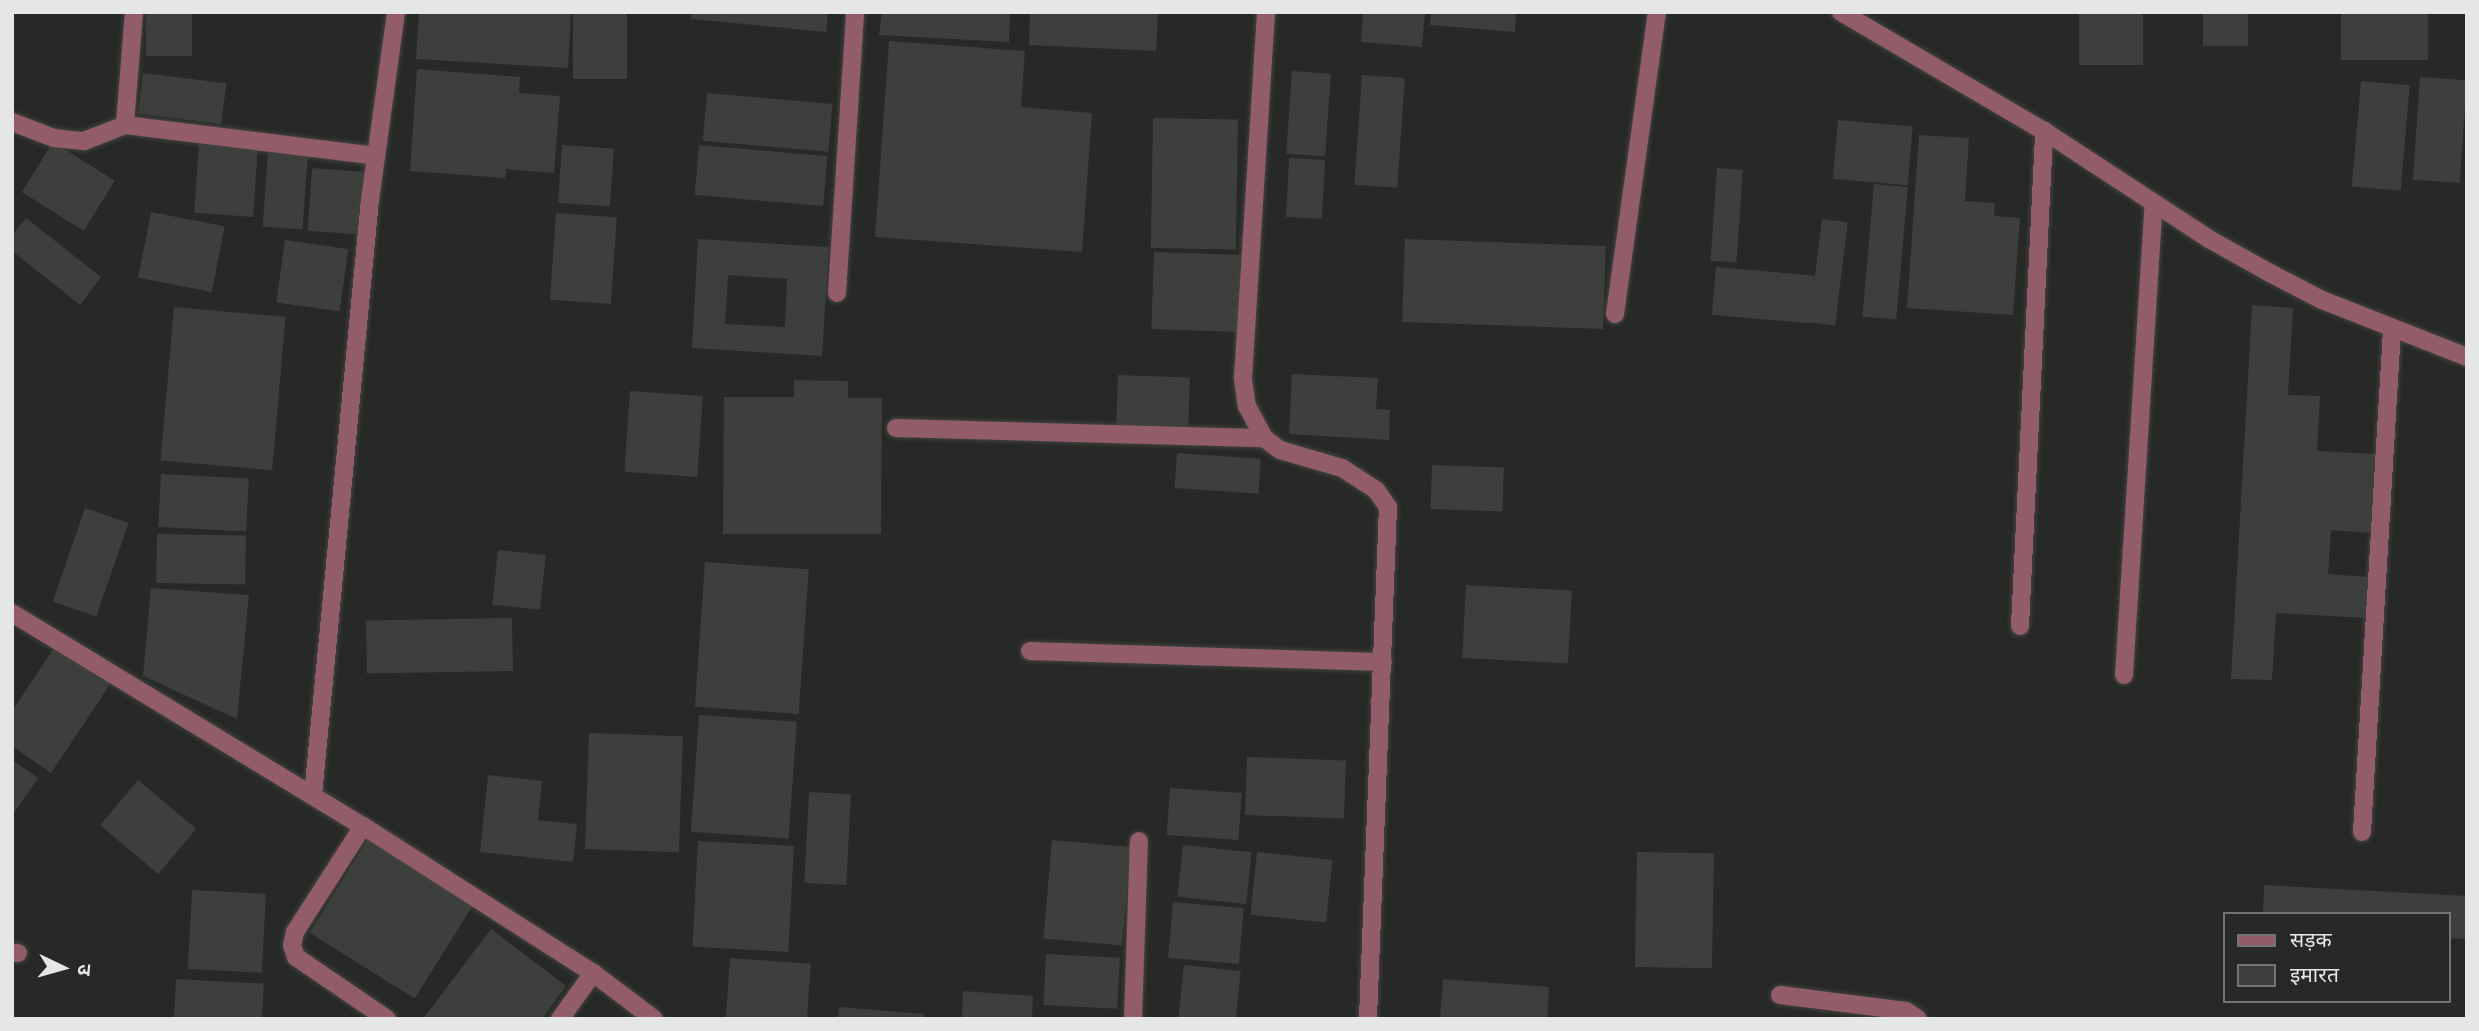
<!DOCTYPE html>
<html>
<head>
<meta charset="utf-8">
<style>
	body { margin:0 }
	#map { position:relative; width:2479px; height:1031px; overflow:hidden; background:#272926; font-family:"Nunito Sans","Noto Sans Devanagari",sans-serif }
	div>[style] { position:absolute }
	.building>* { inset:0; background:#3d3f3c; transform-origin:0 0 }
	.roads { filter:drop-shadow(0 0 2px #424441) drop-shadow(0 0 2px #424441) }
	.minor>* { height:18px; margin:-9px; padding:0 9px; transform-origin:9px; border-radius:9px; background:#925c6a }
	span { translate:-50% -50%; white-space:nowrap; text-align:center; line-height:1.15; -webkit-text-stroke:6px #272926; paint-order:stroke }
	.frame { position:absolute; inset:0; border:14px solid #e5e7e5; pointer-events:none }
	.legend { position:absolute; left:2223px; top:912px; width:228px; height:91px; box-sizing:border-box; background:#272926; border:2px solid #737572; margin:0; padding:9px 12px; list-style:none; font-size:21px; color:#e5e7e5 }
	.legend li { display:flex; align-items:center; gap:14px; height:35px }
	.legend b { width:35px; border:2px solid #737572 }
	.north { position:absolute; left:28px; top:933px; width:70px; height:70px; -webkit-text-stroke:5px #272926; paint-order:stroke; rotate:95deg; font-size:19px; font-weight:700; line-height:28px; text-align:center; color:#e5e7e5 }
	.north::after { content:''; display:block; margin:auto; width:24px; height:32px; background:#e5e7e5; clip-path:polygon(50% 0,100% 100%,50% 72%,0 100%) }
</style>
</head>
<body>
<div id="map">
	<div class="building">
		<i style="left:146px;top:12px;width:46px;height:44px"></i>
		<i style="clip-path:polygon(419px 12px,571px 12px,568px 68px,416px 59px)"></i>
		<i style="left:573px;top:12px;width:54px;height:67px"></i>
		<i style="clip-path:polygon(692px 12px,828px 12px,826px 32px,691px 19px)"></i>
		<i style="clip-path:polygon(882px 12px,1010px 12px,1009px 42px,879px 35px)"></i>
		<i style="clip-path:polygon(1030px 12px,1158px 12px,1156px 51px,1029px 45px)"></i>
		<i style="clip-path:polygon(1363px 12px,1425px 12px,1422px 47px,1361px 42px)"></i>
		<i style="clip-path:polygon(1431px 12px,1516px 12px,1515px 32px,1430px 25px)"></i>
		<i style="left:2079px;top:12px;width:64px;height:53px"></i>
		<i style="left:2203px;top:12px;width:45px;height:34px"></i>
		<i style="left:2341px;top:12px;width:87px;height:48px"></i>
		<i style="clip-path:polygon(889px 41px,1025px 51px,1021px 107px,1092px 113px,1082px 252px,875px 237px)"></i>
		<i style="clip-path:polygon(417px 69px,520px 77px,519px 93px,560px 96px,554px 173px,506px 169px,505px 178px,410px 171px)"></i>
		<i style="left:1292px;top:71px;width:39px;height:83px;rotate:4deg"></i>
		<i style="left:143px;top:73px;width:84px;height:41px;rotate:7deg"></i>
		<i style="left:1362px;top:75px;width:43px;height:110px;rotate:4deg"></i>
		<i style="left:2420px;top:77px;width:47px;height:103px;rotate:4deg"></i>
		<i style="left:2361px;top:81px;width:49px;height:106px;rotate:5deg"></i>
		<i style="left:707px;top:93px;width:126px;height:48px;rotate:5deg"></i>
		<i style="left:1153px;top:118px;width:85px;height:130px;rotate:1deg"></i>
		<i style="left:1838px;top:120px;width:75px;height:59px;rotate:5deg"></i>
		<i style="clip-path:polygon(1919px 135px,1969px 138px,1965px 201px,1995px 203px,1994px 216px,2020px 218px,2013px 315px,1907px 308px)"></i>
		<i style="left:53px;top:142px;width:73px;height:59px;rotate:32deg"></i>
		<i style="left:199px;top:144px;width:59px;height:69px;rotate:4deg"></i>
		<i style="left:562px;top:145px;width:52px;height:58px;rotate:4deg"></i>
		<i style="left:699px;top:145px;width:129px;height:50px;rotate:5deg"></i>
		<i style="left:268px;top:151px;width:40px;height:76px;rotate:4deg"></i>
		<i style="left:1289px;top:158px;width:36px;height:59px;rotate:3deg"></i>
		<i style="left:312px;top:168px;width:56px;height:63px;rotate:4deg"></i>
		<i style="left:1717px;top:168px;width:26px;height:93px;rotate:4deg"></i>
		<i style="left:1874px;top:184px;width:34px;height:133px;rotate:5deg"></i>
		<i style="left:151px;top:212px;width:75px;height:67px;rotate:11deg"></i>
		<i style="left:556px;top:213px;width:61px;height:87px;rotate:4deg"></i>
		<i style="clip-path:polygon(26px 218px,101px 277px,80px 305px,12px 251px,12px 235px)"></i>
		<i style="left:1822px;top:219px;width:26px;height:104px;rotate:7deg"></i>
		<i style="clip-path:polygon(evenodd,698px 239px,829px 247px,822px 356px,692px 348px,698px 239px,728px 275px,787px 279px,785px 327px,725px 324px,728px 275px)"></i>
		<i style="left:1405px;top:239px;width:201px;height:83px;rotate:2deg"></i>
		<i style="left:285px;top:240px;width:64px;height:63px;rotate:8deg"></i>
		<i style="left:1154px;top:252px;width:87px;height:77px;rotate:2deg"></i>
		<i style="left:1716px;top:267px;width:99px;height:48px;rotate:5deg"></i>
		<i style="clip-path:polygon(2252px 305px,2293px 308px,2288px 395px,2320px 396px,2317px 451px,2375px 454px,2370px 533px,2331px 530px,2328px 574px,2368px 577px,2366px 618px,2276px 613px,2272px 680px,2231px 679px)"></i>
		<i style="left:174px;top:307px;width:112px;height:154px;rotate:5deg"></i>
		<i style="clip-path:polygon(1292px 374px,1378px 378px,1376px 409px,1390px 410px,1389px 440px,1289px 434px)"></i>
		<i style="left:1118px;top:375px;width:72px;height:53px;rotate:2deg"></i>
		<i style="clip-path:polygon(794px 380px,848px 381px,848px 398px,882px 398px,881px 534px,723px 534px,724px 397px,794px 397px)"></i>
		<i style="left:630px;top:391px;width:73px;height:81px;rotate:4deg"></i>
		<i style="left:1177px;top:453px;width:84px;height:35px;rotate:4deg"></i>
		<i style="left:1432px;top:465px;width:72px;height:44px;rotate:2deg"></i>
		<i style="left:161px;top:474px;width:88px;height:53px;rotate:3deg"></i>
		<i style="left:85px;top:508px;width:46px;height:99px;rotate:19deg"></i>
		<i style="left:157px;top:534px;width:89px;height:49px;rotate:1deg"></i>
		<i style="left:498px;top:550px;width:48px;height:55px;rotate:6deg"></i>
		<i style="left:705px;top:562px;width:104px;height:145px;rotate:4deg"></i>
		<i style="left:1466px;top:585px;width:106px;height:73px;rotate:3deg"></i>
		<i style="clip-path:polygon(151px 588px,249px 595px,237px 719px,143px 676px)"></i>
		<i style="left:512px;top:618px;width:53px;height:146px;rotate:89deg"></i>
		<i style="clip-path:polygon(56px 645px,111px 683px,51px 773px,12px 746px,12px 711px)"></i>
		<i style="left:699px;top:715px;width:98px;height:117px;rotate:4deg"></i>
		<i style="left:589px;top:733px;width:94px;height:116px;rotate:2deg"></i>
		<i style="left:1247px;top:757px;width:99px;height:58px;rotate:2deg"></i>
		<i style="clip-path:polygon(12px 760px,38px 778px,12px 816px)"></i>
		<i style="clip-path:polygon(488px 775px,542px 781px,538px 820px,577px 824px,573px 862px,480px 852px)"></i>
		<i style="left:138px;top:780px;width:76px;height:59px;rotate:40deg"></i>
		<i style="left:1170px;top:788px;width:72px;height:47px;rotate:4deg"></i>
		<i style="left:809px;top:792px;width:42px;height:91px;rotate:3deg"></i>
		<i style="left:370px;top:836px;width:124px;height:114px;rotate:32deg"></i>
		<i style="left:1052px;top:840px;width:79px;height:99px;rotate:5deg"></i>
		<i style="left:698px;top:841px;width:96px;height:106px;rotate:3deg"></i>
		<i style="left:1183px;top:845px;width:69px;height:52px;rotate:6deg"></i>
		<i style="left:1257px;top:852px;width:76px;height:63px;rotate:6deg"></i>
		<i style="left:1637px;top:852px;width:77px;height:115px;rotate:1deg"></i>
		<i style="clip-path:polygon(2264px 885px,2467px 896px,2467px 939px,2449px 938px,2449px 914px,2263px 914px)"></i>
		<i style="left:192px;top:890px;width:74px;height:79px;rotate:3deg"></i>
		<i style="left:1173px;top:902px;width:71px;height:56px;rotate:5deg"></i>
		<i style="clip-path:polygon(491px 929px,566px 986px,542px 1019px,423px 1019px)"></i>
		<i style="left:1046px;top:954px;width:74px;height:51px;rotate:3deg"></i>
		<i style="left:730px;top:958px;width:81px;height:61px;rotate:4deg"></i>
		<i style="left:1184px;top:965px;width:57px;height:54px;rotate:6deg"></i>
		<i style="left:176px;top:979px;width:88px;height:40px;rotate:3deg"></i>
		<i style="clip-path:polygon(1443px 979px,1549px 987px,1547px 1019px,1440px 1019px)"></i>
		<i style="clip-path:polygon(963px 991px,1033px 996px,1032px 1019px,962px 1019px)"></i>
		<i style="clip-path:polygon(839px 1007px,924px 1014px,924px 1019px,838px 1019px)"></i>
	</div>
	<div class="roads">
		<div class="minor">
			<i style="left:134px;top:12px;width:113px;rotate:94.6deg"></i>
			<i style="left:125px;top:125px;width:253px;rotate:7deg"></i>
			<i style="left:1266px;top:12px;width:368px;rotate:93.6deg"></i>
			<i style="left:1243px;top:379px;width:27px;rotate:82deg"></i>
			<i style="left:1247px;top:406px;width:36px;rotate:62deg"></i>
			<i style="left:1264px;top:438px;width:20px;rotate:37deg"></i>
			<i style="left:1280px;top:450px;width:65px;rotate:16.2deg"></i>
			<i style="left:1342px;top:468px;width:40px;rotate:32.9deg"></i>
			<i style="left:1376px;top:490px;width:21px;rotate:55deg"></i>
			<i style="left:1388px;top:507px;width:512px;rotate:92.24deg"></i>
			<i style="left:1841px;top:12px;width:235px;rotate:30.4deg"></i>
			<i style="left:2044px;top:131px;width:197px;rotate:33.2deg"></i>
			<i style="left:2209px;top:239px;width:70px;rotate:29.1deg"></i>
			<i style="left:2270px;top:273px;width:59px;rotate:27.4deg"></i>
			<i style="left:2322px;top:300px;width:156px;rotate:21.5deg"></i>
			<i style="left:12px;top:122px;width:45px;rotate:20.9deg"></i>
			<i style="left:54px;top:138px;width:30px;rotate:6deg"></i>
			<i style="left:84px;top:141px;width:44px;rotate:-21.3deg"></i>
			<i style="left:837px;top:293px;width:282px;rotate:-86.3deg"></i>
			<i style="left:1615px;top:314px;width:305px;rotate:-82.1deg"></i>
			<i style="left:896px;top:428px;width:368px;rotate:1.6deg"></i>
			<i style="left:12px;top:613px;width:411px;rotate:31.3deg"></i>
			<i style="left:363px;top:826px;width:273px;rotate:32.6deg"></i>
			<i style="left:593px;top:973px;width:76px;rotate:37deg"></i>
			<i style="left:2020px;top:626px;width:496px;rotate:-87.2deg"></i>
			<i style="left:1030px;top:651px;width:353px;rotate:1.8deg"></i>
			<i style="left:2124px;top:675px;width:473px;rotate:-86.4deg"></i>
			<i style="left:313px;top:795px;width:598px;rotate:-84.53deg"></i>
			<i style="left:370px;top:200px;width:190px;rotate:-82.1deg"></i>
			<i style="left:363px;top:826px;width:126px;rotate:122.7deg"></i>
			<i style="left:295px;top:932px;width:13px;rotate:103deg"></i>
			<i style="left:292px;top:945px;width:13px;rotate:72deg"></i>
			<i style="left:296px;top:957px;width:110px;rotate:34.3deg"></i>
			<i style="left:2362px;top:832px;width:503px;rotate:-86.58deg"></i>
			<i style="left:12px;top:953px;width:6px"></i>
			<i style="left:1780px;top:995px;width:127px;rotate:7.2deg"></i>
			<i style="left:1906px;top:1011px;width:14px;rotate:34deg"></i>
			<i style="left:560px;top:1019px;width:57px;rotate:-54.3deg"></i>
			<i style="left:1133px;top:1019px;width:178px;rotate:-88.1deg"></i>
		</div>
	</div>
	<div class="frame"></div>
	<ul class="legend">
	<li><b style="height:9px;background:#925c6a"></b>सड़क</li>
	<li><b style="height:19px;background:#3d3f3c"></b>इमारत</li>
	</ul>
	<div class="north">उ</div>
</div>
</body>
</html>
